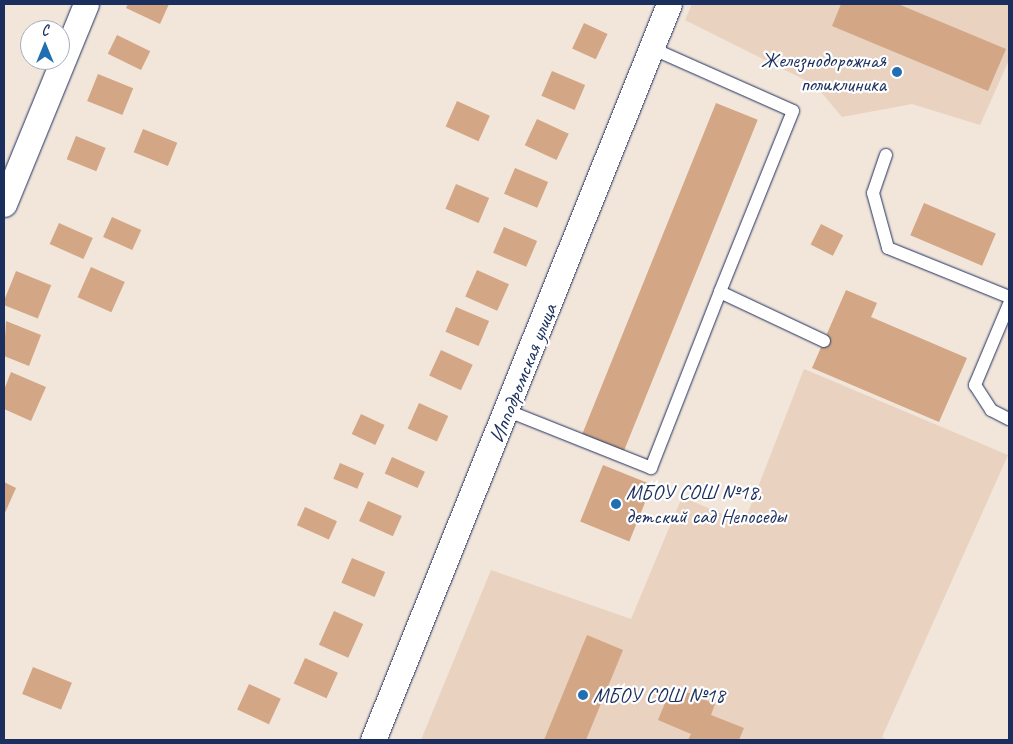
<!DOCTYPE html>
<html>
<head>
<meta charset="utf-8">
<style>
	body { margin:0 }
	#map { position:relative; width:1013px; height:744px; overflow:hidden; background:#f2e5da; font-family:Caveat,sans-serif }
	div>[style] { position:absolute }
	.built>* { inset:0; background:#e9d2c0 }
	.building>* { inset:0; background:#d3a785; transform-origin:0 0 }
	.roads { filter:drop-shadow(0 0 1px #1b2f5e) drop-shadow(0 0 1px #1b2f5e) }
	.lane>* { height:12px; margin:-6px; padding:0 6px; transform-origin:6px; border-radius:6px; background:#fff }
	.street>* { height:25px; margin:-12.5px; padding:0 12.5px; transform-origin:12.5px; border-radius:12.5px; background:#fff }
	.dots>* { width:14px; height:14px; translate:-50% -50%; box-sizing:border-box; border:2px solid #fff; border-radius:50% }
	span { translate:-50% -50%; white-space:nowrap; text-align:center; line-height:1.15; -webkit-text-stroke:4.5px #fff; paint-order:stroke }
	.poi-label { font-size:21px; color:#1b2f5e }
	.right { translate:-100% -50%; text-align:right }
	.left { translate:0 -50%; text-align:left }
	.street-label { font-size:21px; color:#1b2f5e }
	.frame { position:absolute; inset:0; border:5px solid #1b2f5e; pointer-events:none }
	.north { position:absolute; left:20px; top:20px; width:50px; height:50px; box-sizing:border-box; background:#fff; border:1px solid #a4acbf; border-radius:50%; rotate:0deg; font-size:14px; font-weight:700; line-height:20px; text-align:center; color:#1b2f5e }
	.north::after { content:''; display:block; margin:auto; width:18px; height:22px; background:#1f6fb2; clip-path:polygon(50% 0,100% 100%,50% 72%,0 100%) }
</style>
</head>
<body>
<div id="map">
	<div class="built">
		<i style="clip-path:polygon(692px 4px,1009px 4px,1009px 60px,980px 125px,912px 104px,842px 117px,815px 85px,685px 20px)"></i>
		<i style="clip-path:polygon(804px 369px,1008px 455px,882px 737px,889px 740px,421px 740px,491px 570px,631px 619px,682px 497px,744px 523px)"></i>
	</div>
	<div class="building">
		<i style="clip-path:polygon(128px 4px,169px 4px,160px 24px,126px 8px)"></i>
		<i style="clip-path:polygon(841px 4px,898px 4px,1006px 49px,988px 91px,832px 26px)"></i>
		<i style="left:584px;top:23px;width:26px;height:28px;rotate:25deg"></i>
		<i style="left:117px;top:35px;width:37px;height:21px;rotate:26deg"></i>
		<i style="left:552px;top:71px;width:36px;height:27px;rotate:23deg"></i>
		<i style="left:98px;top:74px;width:38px;height:29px;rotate:22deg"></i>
		<i style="left:457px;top:101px;width:36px;height:28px;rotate:24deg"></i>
		<i style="left:716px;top:103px;width:45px;height:357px;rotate:22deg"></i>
		<i style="left:537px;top:119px;width:35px;height:29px;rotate:25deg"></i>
		<i style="left:143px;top:129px;width:37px;height:25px;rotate:22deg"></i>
		<i style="left:76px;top:136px;width:32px;height:25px;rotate:22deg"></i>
		<i style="left:515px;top:168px;width:36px;height:28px;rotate:23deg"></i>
		<i style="left:456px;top:184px;width:36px;height:27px;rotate:23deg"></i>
		<i style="left:924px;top:203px;width:78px;height:35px;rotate:23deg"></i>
		<i style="left:112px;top:217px;width:32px;height:22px;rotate:24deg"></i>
		<i style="left:59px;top:223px;width:37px;height:23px;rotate:24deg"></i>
		<i style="left:821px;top:224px;width:25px;height:23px;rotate:27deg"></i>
		<i style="left:504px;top:227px;width:36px;height:28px;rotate:23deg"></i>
		<i style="left:91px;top:267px;width:37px;height:33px;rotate:24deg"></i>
		<i style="left:477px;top:270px;width:35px;height:29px;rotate:24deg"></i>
		<i style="left:16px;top:271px;width:38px;height:36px;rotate:22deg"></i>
		<i style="clip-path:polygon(846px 290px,877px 303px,871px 317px,967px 358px,939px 422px,812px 368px)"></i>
		<i style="left:456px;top:307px;width:36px;height:27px;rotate:23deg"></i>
		<i style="clip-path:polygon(6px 321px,41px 335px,29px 366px,4px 356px)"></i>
		<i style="left:441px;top:350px;width:35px;height:28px;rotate:25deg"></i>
		<i style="clip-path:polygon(11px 372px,46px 387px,31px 421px,4px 409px,4px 390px)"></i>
		<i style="left:419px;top:403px;width:32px;height:28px;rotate:24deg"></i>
		<i style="left:361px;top:414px;width:26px;height:22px;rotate:25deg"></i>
		<i style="left:392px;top:457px;width:36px;height:18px;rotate:24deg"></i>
		<i style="left:340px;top:463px;width:26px;height:17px;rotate:23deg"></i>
		<i style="left:603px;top:465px;width:53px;height:61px;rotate:22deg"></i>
		<i style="clip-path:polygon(4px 482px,16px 488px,4px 515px)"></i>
		<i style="left:368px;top:501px;width:37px;height:22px;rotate:24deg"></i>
		<i style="left:305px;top:507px;width:35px;height:20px;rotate:24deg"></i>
		<i style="left:352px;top:558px;width:36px;height:27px;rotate:23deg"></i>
		<i style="left:334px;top:611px;width:32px;height:37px;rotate:24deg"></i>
		<i style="clip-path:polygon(587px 635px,623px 650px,586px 740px,544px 740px)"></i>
		<i style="left:305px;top:658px;width:36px;height:28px;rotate:24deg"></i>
		<i style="left:33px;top:667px;width:42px;height:29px;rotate:22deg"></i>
		<i style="left:249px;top:684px;width:35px;height:28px;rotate:25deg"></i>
		<i style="clip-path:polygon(672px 686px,715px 704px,711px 715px,744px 728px,739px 740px,688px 740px,691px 734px,658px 720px)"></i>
	</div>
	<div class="roads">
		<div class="lane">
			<i style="left:651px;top:48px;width:155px;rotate:23.9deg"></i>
			<i style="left:793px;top:111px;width:195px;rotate:112deg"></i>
			<i style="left:720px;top:292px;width:115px;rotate:25.2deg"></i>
			<i style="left:886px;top:155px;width:40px;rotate:108.9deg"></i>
			<i style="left:873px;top:193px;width:57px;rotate:74.7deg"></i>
			<i style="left:888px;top:248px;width:131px;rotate:22deg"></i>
			<i style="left:1009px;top:304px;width:88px;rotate:112.8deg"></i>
			<i style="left:975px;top:385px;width:30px;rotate:57deg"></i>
			<i style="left:991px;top:410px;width:20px;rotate:27deg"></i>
			<i style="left:508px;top:411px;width:154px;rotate:21.7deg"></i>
			<i style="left:651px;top:468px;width:189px;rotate:-68.6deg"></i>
		</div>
		<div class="street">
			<i style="left:4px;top:204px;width:216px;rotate:-67.7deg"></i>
			<i style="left:373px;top:740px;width:793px;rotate:-68.09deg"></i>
		</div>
	</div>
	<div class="dots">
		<i style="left:897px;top:72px;background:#1f6fb2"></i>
		<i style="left:616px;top:504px;background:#1f6fb2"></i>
		<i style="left:583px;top:695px;background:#1f6fb2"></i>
	</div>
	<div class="poi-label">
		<span class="right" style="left:886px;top:72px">Железнодорожная<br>поликлиника</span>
		<span class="left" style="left:626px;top:504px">МБОУ СОШ №18,<br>детский сад Непоседы</span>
		<span class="left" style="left:593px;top:695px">МБОУ СОШ №18</span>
	</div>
	<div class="street-label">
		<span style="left:523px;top:373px;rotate:-68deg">Ипподромская улица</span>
	</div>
	<div class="frame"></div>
	<div class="north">С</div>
</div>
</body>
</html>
